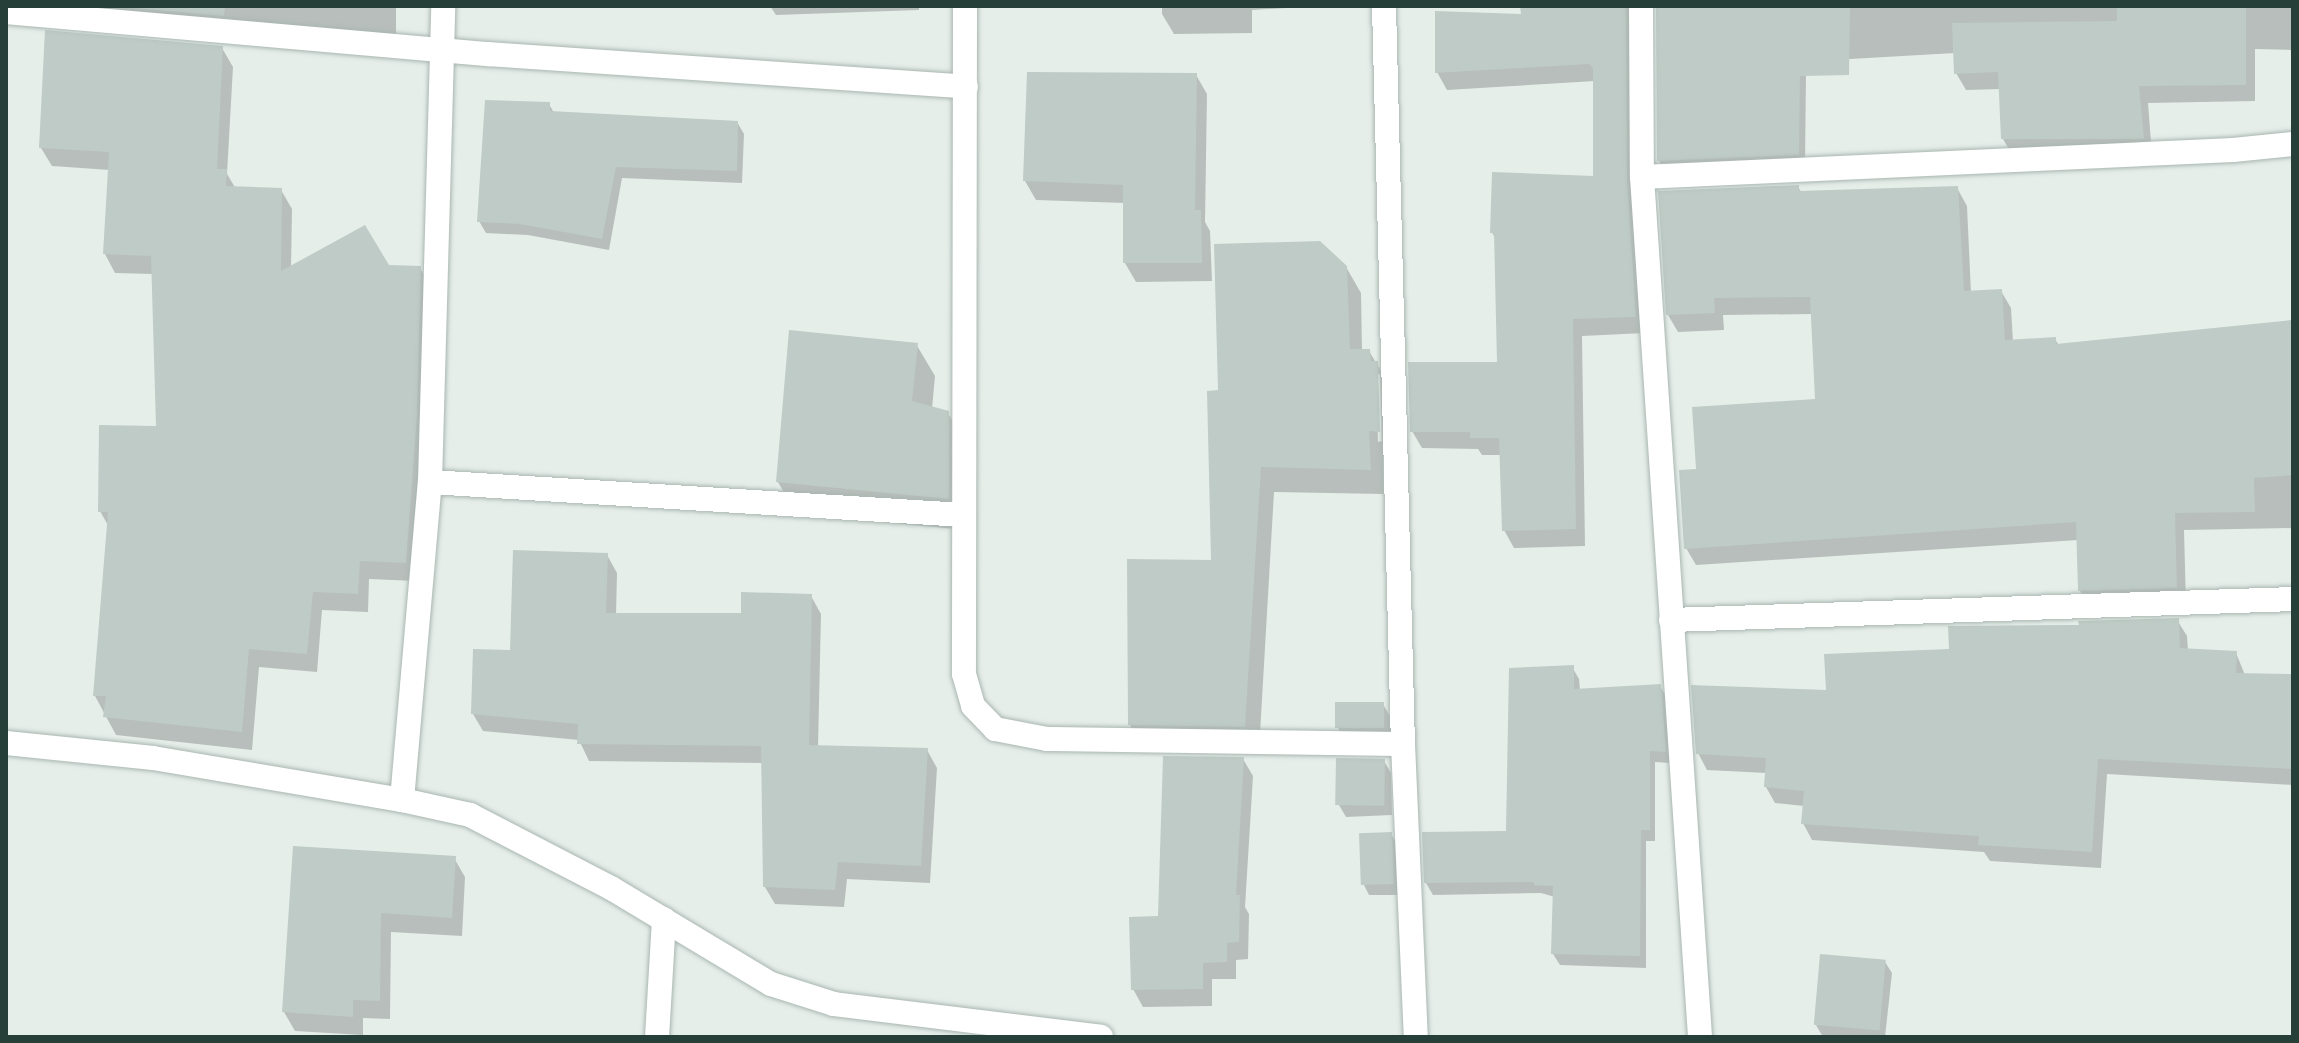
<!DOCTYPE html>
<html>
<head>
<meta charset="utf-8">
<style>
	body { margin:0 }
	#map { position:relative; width:2299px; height:1043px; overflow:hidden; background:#e6eeea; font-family:"Sofia Sans Condensed",sans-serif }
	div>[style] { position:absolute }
	.shadow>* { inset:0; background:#0003 }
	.building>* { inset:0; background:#becbc6; transform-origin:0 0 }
	.roads { filter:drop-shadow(0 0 2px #a9b6b1) drop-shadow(0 0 2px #a9b6b1) }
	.minor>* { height:24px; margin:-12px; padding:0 12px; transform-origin:12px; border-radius:12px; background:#fff }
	span { translate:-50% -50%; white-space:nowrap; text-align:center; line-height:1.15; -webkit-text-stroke:6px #f6faf8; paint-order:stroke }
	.frame { position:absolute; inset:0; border:8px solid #263f38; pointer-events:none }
</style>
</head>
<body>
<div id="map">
	<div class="shadow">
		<i style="clip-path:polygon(49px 6px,396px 6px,396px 49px)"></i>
		<i style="clip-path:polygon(770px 6px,919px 6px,919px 10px,776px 15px)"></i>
		<i style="clip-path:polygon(1162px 6px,1303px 6px,1303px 7px,1252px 10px,1252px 33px,1174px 34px,1162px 14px)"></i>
		<i style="clip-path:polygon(1522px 6px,1634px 6px,1645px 333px,1582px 336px,1585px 546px,1514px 548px,1504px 530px,1501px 455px,1482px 455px,1478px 449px,1422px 448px,1412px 431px,1499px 364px,1496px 240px,1492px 232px,1596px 178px,1595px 81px,1447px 90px,1437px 72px,1523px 16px)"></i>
		<i style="clip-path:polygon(1804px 6px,2293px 6px,2293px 50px,2255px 49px,2255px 101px,2148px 103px,2152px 155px,2013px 156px,2003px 139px,2001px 89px,1966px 90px,1956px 73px,1955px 53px,1815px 61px)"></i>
		<i style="clip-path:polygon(222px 48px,233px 67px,227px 174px,236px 189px,281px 190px,292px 209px,291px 268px,420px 268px,431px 287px,416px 581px,369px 579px,368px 612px,322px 610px,317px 672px,259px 667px,252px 750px,116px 735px,95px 696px,109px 527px,100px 511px,158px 428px,153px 274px,115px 273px,105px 254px,110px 170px,52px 166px,41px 148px)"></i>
		<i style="clip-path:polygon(1806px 71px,1805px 166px,1666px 173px,1659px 161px)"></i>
		<i style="clip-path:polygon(1196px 75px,1207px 94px,1205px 222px,1210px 231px,1212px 281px,1136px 282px,1125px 263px,1125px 203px,1036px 200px,1025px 181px)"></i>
		<i style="clip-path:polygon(549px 104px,554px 113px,737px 122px,744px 134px,742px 183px,622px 178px,609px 250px,528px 235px,486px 233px,479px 221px)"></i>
		<i style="clip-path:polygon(1798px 187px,1802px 193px,1957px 188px,1967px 206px,1971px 293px,2001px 291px,2011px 308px,2013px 342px,2055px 339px,2059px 346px,2290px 322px,2293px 528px,2184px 530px,2186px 605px,2090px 608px,2080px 591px,2078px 540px,1696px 565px,1686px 548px,1698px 471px,1817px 400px,1813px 314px,1723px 315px,1724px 330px,1678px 332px,1668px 315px)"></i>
		<i style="clip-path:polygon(evenodd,1346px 267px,1361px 293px,1362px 351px,1369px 351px,1392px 389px,1393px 456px,1383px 456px,1384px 494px,1274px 492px,1259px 751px,1145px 750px,1130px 725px,1213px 562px,1220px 392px,1346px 267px,1376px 374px,1380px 374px,1382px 441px,1378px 442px,1376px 374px)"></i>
		<i style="clip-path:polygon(916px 344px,935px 376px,932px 409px,948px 413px,966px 445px,966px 530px,796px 514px,778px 482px)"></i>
		<i style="clip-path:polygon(607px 555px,617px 573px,616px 615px,743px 615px,811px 596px,821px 614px,818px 747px,927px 750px,937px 768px,930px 883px,847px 879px,844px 907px,775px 904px,765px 887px,763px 763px,589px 761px,579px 740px,483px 731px,473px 714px,511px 652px)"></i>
		<i style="clip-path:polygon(2177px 620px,2187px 636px,2188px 650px,2236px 653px,2245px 675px,2293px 676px,2293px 785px,2107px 774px,2101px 868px,1990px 861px,1984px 852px,1812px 840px,1803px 823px,1804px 806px,1775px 803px,1766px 787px,1767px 773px,1707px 770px,1698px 753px,1828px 692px,1951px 651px,2081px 627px)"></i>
		<i style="clip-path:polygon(1572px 667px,1579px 679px,1580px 691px,1660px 686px,1667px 698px,1671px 763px,1655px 762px,1655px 841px,1646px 841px,1646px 968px,1560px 965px,1553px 954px,1555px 897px,1541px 893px,1433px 895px,1426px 883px,1508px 833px)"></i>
		<i style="clip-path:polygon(1383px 704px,1396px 727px,1397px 751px,1351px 751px,1338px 728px)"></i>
		<i style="clip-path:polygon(1243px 759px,1253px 776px,1245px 907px,1249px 914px,1248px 959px,1236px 960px,1236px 979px,1212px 979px,1212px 1006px,1143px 1007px,1133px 989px,1160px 918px)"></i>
		<i style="clip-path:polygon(1384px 761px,1391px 773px,1392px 815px,1346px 817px,1339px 805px)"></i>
		<i style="clip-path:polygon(1391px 834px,1398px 846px,1400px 895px,1369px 895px,1363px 883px)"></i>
		<i style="clip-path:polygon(295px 848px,454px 858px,465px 877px,462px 936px,391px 932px,390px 1019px,363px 1018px,363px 1035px,295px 1031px,284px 1012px)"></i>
		<i style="clip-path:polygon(1885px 962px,1892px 973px,1885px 1037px,1823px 1037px,1816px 1025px)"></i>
	</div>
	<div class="building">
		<i style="clip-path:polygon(110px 6px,225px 6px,224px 16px)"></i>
		<i style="clip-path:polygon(1520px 6px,1626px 6px,1627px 177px,1636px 317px,1573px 319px,1576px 529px,1502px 531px,1499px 438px,1470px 438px,1470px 432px,1410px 432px,1408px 362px,1497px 362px,1494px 233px,1490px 233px,1492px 172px,1593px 176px,1593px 68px,1589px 64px,1435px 73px,1435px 11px,1521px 14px)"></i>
		<i style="clip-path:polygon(1656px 6px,1850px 6px,1849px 75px,1800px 76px,1799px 155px,1657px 161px)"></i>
		<i style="clip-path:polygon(2117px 6px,2246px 6px,2246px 85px,2139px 86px,2144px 139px,2001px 139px,1998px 72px,1954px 74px,1952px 23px,2117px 21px)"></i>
		<i style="clip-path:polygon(45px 30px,223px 46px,217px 169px,227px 169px,226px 186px,282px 188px,281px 271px,365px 225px,389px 265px,421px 266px,417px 415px,406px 563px,360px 561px,358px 594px,313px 592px,307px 654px,249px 649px,242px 732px,103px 717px,106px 696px,93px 696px,108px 512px,98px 512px,99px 425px,156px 426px,151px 256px,103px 254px,109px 152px,39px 148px)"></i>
		<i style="clip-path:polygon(1027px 72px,1197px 73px,1195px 210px,1201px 210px,1202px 263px,1123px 263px,1123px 185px,1023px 181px)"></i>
		<i style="clip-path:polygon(485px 100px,550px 102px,550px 111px,738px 121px,737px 171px,616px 167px,602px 239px,520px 224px,477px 222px)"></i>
		<i style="clip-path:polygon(1799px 185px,1799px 191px,1958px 186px,1964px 291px,2002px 289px,2005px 340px,2056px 337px,2056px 344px,2292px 320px,2293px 475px,2254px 478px,2255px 512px,2175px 513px,2177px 588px,2078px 591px,2076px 522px,1684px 549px,1679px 470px,1696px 469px,1692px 407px,1815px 399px,1810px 297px,1714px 298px,1715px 313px,1666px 315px,1658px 191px)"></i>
		<i style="clip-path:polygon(1320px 241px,1347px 266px,1350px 349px,1370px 349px,1371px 361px,1378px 361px,1380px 432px,1369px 431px,1371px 470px,1261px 467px,1245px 727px,1128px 725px,1127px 559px,1211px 560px,1207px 391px,1218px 390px,1214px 244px)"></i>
		<i style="clip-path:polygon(789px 330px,918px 343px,912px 401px,949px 411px,949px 499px,776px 482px)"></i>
		<i style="clip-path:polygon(513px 550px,608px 553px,606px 613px,741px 613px,741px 592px,812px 594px,809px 745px,928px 748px,921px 866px,838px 862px,835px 890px,763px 887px,761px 746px,577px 744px,578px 724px,471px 714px,473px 649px,510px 650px)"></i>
		<i style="clip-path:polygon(2179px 618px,2180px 648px,2237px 651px,2236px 673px,2293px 674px,2293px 769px,2098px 759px,2092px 852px,1978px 845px,1979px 836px,1801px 824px,1804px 791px,1764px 787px,1766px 758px,1696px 754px,1691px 685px,1826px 690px,1824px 654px,1949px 649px,1948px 626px,2079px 625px,2078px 621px)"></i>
		<i style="clip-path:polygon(1574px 665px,1574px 689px,1661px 684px,1666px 752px,1650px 751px,1650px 830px,1641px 830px,1640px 956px,1551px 954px,1553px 886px,1534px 885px,1534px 882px,1424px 883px,1422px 832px,1506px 831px,1509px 668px)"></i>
		<i style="left:1335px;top:702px;width:49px;height:26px"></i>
		<i style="clip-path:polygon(1163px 756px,1244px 757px,1236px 895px,1240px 895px,1239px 942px,1227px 943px,1227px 962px,1203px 963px,1203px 989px,1131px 990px,1129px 917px,1158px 916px)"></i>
		<i style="left:1336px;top:758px;width:49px;height:47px;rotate:1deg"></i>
		<i style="left:1392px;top:832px;width:52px;height:33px;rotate:88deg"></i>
		<i style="clip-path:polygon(293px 846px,456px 856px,452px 918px,381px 913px,380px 1001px,353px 1000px,353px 1017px,282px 1012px)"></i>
		<i style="left:1820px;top:954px;width:66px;height:71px;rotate:5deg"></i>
	</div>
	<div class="roads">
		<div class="minor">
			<i style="left:965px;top:6px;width:668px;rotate:90.09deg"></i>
			<i style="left:964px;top:674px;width:33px;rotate:74deg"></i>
			<i style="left:973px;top:706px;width:32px;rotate:46deg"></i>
			<i style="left:995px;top:729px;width:53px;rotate:10.9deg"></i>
			<i style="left:1047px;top:739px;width:356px;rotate:0.8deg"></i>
			<i style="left:1384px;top:6px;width:738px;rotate:88.53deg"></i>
			<i style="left:1403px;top:744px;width:293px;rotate:87.5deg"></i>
			<i style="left:1641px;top:6px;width:171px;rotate:89.7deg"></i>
			<i style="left:1642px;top:177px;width:862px;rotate:86.14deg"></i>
			<i style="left:6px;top:12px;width:484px;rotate:5deg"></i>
			<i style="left:488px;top:54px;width:479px;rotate:3.9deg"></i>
			<i style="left:1642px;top:177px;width:592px;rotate:-2.62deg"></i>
			<i style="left:2233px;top:150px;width:60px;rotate:-5.7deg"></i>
			<i style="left:430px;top:482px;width:535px;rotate:3.54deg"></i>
			<i style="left:1671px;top:620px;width:622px;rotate:-1.93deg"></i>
			<i style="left:6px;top:743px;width:148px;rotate:5.8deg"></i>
			<i style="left:153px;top:758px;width:253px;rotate:9.6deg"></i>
			<i style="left:402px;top:800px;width:70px;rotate:12.4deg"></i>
			<i style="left:470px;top:815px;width:159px;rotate:27.4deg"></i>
			<i style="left:611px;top:888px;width:187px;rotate:31deg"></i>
			<i style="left:771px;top:984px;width:66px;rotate:17.6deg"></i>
			<i style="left:834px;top:1004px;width:269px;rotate:7deg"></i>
			<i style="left:402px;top:800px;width:319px;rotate:-85deg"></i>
			<i style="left:430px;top:482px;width:476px;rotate:-88.4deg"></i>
			<i style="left:657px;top:1037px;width:118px;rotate:-86.6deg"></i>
		</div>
	</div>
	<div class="frame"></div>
</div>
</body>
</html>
